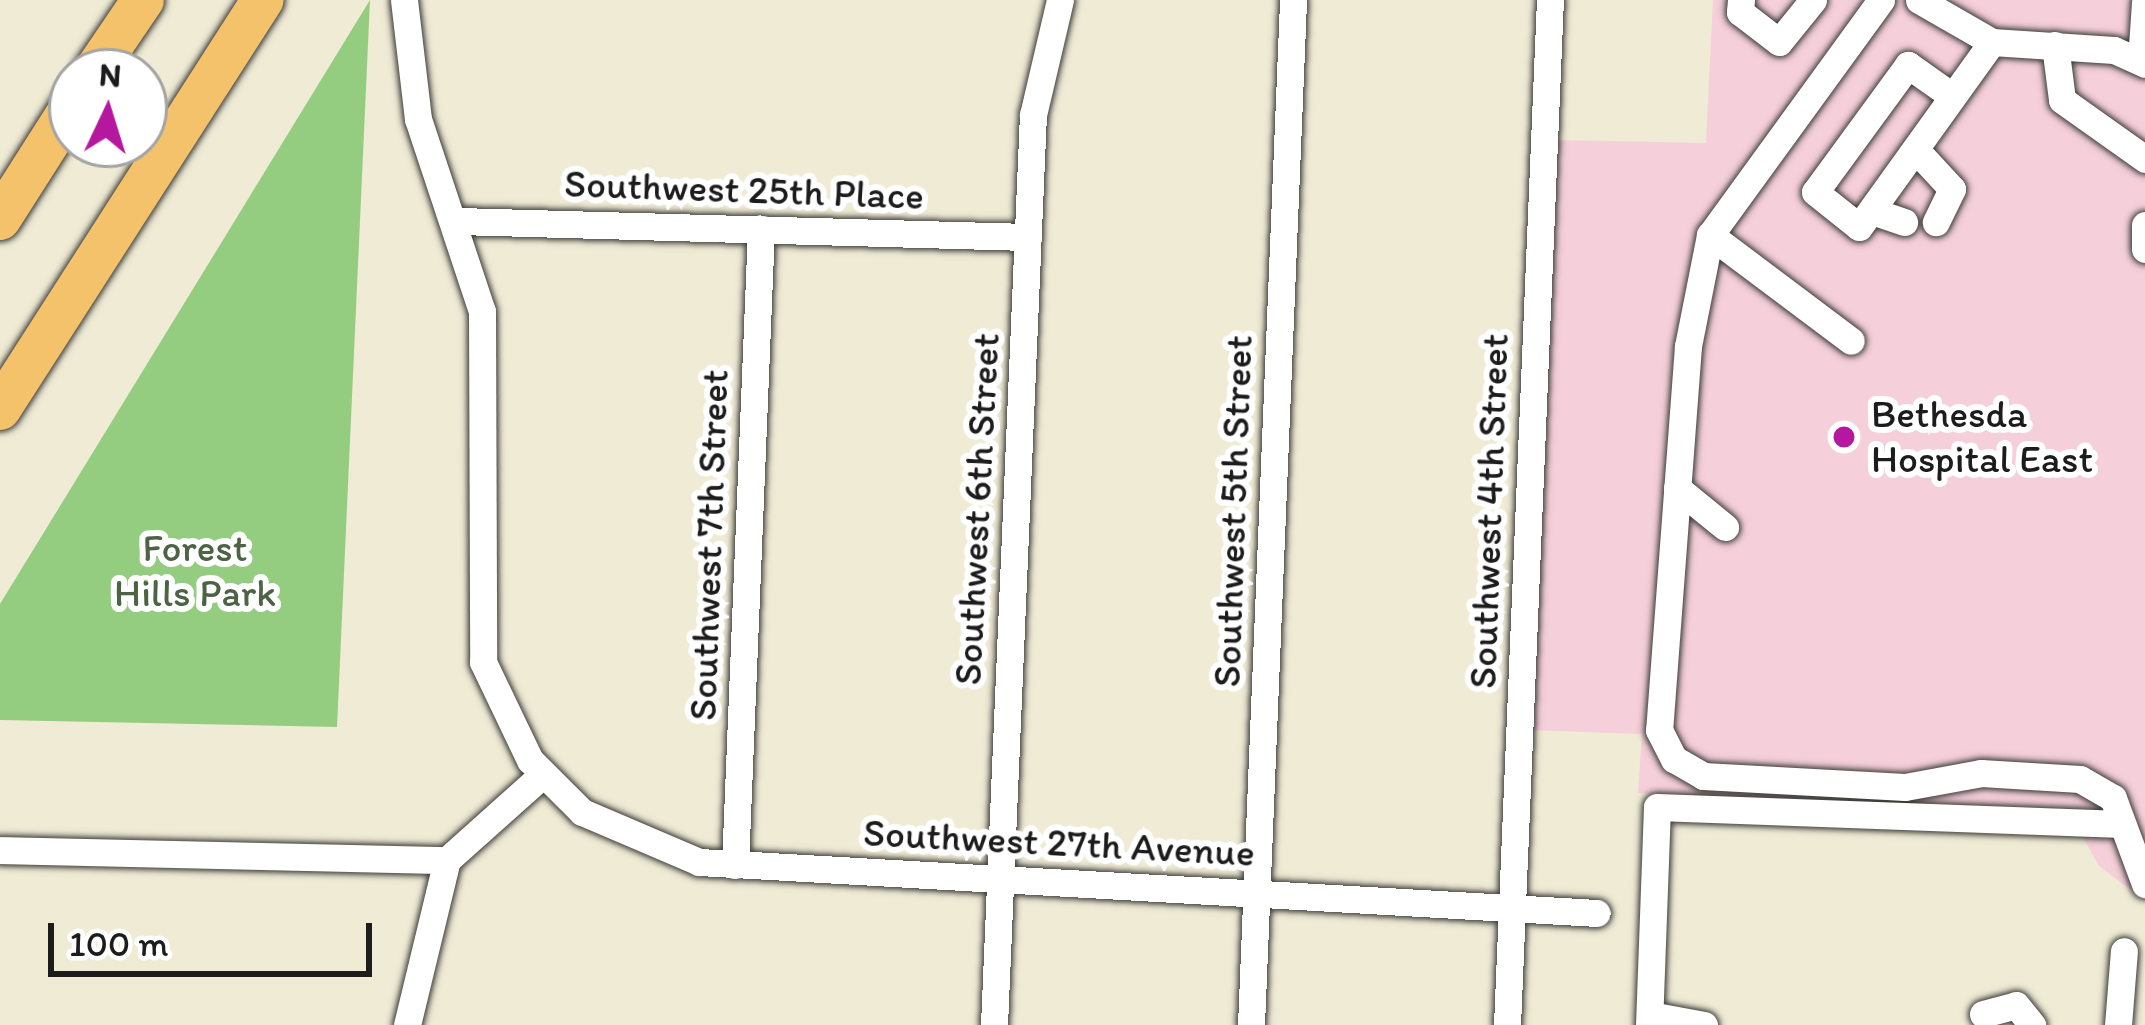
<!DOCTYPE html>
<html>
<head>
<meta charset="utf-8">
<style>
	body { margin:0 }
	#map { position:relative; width:2145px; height:1025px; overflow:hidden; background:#efebd5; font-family:Itim,sans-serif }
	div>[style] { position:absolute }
	.built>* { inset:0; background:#f5cfda }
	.green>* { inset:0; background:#95cd80 }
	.roads { filter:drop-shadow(0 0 3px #3c3b38) drop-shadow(0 0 3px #3c3b38) }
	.minor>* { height:27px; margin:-13.5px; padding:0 13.5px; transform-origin:13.5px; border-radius:13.5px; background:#fff }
	.highway>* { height:42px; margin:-21px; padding:0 21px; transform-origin:21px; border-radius:21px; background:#f4c26a }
	.dots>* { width:33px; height:33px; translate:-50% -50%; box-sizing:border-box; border:6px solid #fff; border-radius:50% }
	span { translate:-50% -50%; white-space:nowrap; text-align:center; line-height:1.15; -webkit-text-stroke:12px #fff; paint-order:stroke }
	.street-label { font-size:39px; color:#1c1c1c }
	.poi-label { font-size:39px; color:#1c1c1c }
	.left { translate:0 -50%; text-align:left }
	.park-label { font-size:39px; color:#4c6344 }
	.north { position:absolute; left:48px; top:48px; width:120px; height:120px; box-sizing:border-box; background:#fff; border:3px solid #a4a4a4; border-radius:50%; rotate:4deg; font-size:33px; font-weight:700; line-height:48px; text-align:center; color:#1c1c1c }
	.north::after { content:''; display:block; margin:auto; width:42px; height:54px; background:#b5179e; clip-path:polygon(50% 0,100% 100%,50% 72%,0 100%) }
	.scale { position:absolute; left:48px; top:923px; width:324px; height:54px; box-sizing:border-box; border:6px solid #1c1c1c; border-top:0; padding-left:15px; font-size:36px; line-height:42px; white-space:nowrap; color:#1c1c1c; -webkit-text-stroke:9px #fff; paint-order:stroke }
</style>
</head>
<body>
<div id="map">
	<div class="built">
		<i style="clip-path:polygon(1713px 0,2145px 0,2145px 901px,2099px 866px,2069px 812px,1638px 793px,1642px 734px,1529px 730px,1556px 140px,1706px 143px)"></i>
	</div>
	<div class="green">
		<i style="clip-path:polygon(370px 0,337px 727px,0 720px,0 604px)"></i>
	</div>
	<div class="roads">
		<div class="minor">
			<i style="left:404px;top:0;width:120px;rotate:83.3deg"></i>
			<i style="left:418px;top:119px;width:202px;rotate:71.6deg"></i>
			<i style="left:482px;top:311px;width:351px;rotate:89.8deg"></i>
			<i style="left:483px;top:662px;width:109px;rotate:64.4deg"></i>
			<i style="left:530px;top:760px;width:74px;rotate:45deg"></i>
			<i style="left:582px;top:812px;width:127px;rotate:23.1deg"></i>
			<i style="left:699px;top:862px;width:899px;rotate:3.25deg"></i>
			<i style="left:1741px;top:0;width:12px;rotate:95deg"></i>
			<i style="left:1740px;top:12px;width:49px;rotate:37.6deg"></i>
			<i style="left:1779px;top:42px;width:54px;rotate:-51deg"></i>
			<i style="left:1881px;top:0;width:291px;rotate:126deg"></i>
			<i style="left:1710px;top:235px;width:113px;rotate:101.2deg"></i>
			<i style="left:1688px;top:346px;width:385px;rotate:94.3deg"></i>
			<i style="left:1659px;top:730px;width:33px;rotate:63deg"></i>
			<i style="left:1674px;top:759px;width:34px;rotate:30deg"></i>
			<i style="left:1703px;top:776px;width:202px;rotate:3.1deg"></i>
			<i style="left:1905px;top:787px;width:77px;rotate:-10.4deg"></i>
			<i style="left:1981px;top:773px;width:99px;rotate:3.5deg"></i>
			<i style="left:2080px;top:779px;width:38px;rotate:30deg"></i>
			<i style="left:2113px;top:798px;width:92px;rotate:69.6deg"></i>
			<i style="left:1919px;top:0;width:84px;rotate:29.9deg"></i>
			<i style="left:1992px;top:42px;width:122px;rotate:3.8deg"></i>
			<i style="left:2114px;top:50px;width:34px;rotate:24deg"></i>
			<i style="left:2055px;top:45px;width:55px;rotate:82.7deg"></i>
			<i style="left:2062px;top:100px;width:102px;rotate:35.4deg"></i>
			<i style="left:2141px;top:61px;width:59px;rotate:-86.1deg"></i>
			<i style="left:1952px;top:96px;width:54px;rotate:-144.8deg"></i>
			<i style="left:1908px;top:65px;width:157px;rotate:126.2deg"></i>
			<i style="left:1815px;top:192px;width:56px;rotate:38.5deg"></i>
			<i style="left:1859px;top:227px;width:228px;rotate:-54.3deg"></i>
			<i style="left:1916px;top:150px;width:53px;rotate:47.3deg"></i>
			<i style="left:1952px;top:189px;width:37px;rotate:116deg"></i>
			<i style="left:1872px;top:211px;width:34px;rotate:19deg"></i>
			<i style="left:458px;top:221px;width:570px;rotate:1.61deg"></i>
			<i style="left:2145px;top:225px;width:24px;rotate:90deg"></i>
			<i style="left:1710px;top:235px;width:176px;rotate:36.9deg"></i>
			<i style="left:1677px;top:488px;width:62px;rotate:39.1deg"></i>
			<i style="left:0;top:850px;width:447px;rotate:1.3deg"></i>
			<i style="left:735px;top:865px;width:637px;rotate:-87.66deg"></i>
			<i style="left:1983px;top:1014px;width:34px;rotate:-15deg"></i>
			<i style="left:2016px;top:1005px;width:26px;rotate:51deg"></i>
			<i style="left:1650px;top:1015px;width:55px;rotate:10.5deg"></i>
			<i style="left:407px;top:1025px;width:170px;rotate:-76.4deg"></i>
			<i style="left:447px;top:860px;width:127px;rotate:-41.8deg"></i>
			<i style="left:994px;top:1025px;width:911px;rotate:-87.55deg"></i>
			<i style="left:1033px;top:115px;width:118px;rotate:-76.8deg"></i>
			<i style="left:1251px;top:1025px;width:1026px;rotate:-87.65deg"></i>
			<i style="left:1507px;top:1025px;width:1026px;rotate:-87.6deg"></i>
			<i style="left:1649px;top:1025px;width:218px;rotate:-87.9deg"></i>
			<i style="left:1657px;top:807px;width:465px;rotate:2.1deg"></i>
			<i style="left:2118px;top:1025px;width:74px;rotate:-85.4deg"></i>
		</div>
		<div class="highway">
			<i style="left:94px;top:72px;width:87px;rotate:-55.8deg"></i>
			<i style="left:0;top:219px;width:134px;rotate:-57.5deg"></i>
			<i style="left:0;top:409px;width:486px;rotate:-57.3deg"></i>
		</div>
	</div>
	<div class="dots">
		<i style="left:1844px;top:437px;background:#b5179e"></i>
	</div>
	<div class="street-label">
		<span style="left:744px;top:190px;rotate:2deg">Southwest 25th Place</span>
		<span style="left:977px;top:509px;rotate:-87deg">Southwest 6th Street</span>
		<span style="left:1233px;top:511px;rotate:-88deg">Southwest 5th Street</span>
		<span style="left:1489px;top:511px;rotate:-88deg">Southwest 4th Street</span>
		<span style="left:709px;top:545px;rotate:-88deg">Southwest 7th Street</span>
		<span style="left:1059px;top:843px;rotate:3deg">Southwest 27th Avenue</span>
	</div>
	<div class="poi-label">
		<span class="left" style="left:1871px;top:437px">Bethesda<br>Hospital East</span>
	</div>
	<div class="park-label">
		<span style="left:195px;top:571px">Forest<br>Hills Park</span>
	</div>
	<div class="north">N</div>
	<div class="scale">100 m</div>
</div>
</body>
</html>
